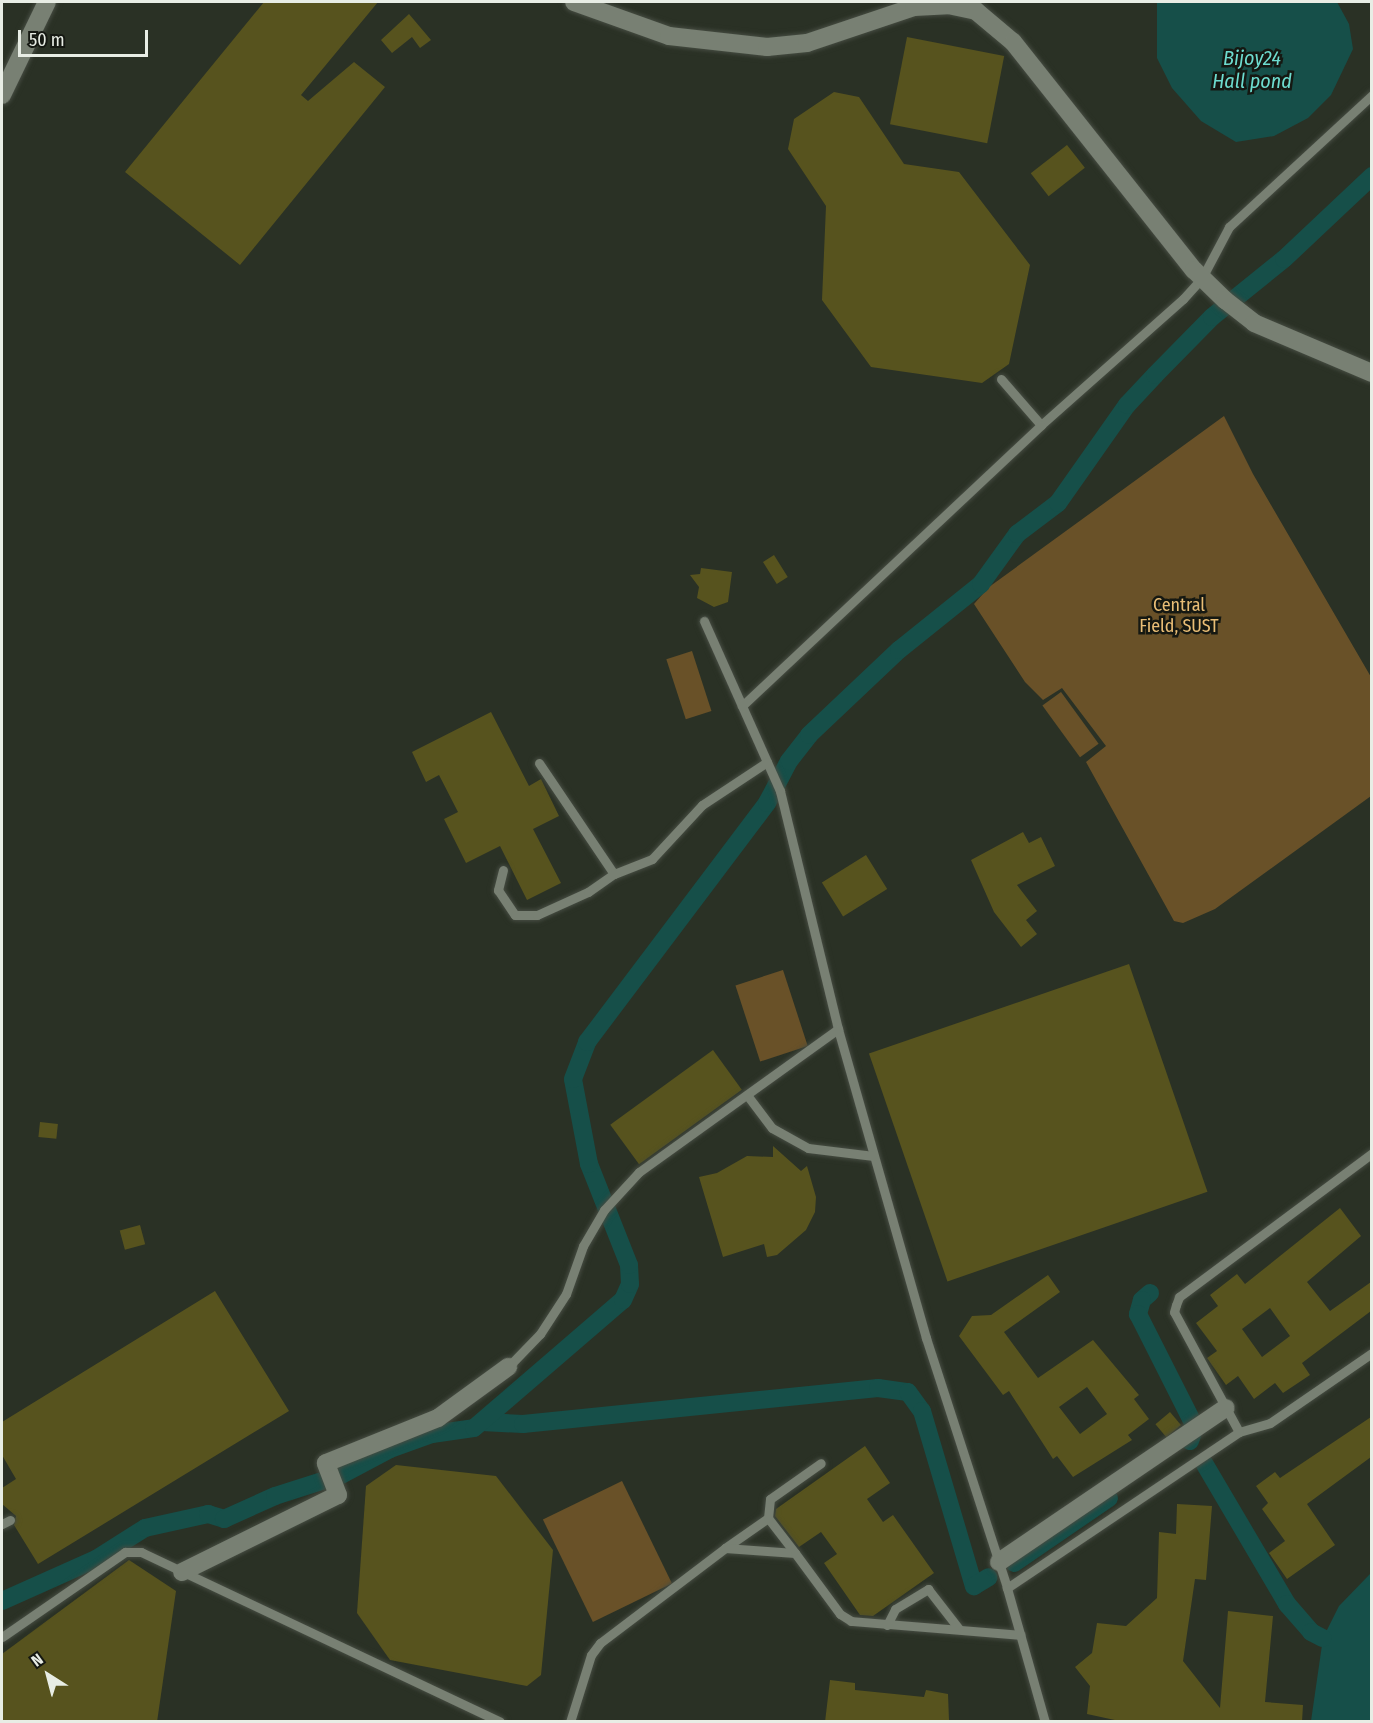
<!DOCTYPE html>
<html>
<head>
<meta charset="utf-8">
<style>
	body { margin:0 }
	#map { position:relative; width:1373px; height:1723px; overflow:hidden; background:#2a3125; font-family:"Fira Sans Condensed",sans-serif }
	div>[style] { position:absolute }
	.green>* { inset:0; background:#695128; transform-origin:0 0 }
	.water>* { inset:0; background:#164f49 }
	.canal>* { height:18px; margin:-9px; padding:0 9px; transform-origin:9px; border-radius:9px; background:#164f49 }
	.building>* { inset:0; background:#57531e; transform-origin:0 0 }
	.roads { filter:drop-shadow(0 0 2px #464c42) drop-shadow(0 0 2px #464c42) }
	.lane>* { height:9px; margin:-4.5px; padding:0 4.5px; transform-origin:4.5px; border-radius:4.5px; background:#788073 }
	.street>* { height:18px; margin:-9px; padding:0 9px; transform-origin:9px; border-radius:9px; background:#788073 }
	span { translate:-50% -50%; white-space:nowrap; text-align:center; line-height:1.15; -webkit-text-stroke:5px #151812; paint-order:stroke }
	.park-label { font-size:18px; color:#eabe76 }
	.water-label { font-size:20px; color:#6ddccf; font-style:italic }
	.frame { position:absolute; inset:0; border:3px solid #e8ede5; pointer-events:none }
	.north { position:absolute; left:18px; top:1645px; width:60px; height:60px; -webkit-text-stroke:4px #151812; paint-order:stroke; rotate:324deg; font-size:16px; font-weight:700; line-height:24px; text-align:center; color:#e8ede5 }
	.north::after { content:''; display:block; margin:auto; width:21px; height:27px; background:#e8ede5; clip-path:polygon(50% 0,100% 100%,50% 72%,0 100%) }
	.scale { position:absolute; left:18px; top:30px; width:130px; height:27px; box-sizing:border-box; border:3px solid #e8ede5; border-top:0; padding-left:8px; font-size:18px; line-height:21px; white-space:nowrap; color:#e8ede5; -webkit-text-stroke:4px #151812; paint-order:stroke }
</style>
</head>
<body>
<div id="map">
	<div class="green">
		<i style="clip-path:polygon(1224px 416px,1253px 474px,1371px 677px,1371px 796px,1215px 909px,1183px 923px,1174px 921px,1086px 762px,1106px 746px,1062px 688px,1043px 700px,1025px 682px,974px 604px,989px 587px)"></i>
		<i style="left:692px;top:651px;width:63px;height:27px;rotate:72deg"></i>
		<i style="left:1061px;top:692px;width:64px;height:23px;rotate:54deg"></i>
		<i style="left:783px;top:970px;width:80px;height:50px;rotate:72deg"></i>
		<i style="left:622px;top:1481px;width:114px;height:88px;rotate:64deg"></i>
	</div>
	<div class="water">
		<i style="clip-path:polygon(1157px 2px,1337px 2px,1349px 24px,1353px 49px,1331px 95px,1308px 118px,1274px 136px,1236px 142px,1201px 121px,1172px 88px,1157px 58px)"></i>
		<i style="clip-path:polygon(1371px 1573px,1371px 1721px,1311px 1721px,1323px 1638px,1339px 1606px)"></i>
	</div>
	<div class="canal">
		<i style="left:1150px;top:1293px;width:11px;rotate:139deg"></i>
		<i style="left:1142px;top:1300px;width:15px;rotate:106deg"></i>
		<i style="left:1138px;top:1314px;width:127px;rotate:63.2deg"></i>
		<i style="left:1195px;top:1427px;width:15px;rotate:110deg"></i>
		<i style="left:482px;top:1422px;width:41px;rotate:2.8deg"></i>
		<i style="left:523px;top:1424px;width:357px;rotate:-5.8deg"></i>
		<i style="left:878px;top:1388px;width:30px;rotate:8deg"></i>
		<i style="left:908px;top:1392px;width:24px;rotate:54deg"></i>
		<i style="left:922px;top:1411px;width:183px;rotate:73.5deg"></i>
		<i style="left:974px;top:1586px;width:17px;rotate:-31deg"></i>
		<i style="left:1204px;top:1463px;width:164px;rotate:59.5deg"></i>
		<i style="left:1287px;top:1604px;width:37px;rotate:49deg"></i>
		<i style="left:1311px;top:1632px;width:13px;rotate:27deg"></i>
		<i style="left:1014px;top:1563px;width:115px;rotate:-34.4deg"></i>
		<i style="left:2px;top:1601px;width:103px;rotate:-24.1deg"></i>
		<i style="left:96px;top:1559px;width:58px;rotate:-32.3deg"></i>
		<i style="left:145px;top:1528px;width:65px;rotate:-12.5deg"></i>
		<i style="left:208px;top:1514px;width:17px;rotate:17deg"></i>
		<i style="left:224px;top:1519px;width:56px;rotate:-24.3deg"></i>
		<i style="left:275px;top:1496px;width:69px;rotate:-17.7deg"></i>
		<i style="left:341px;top:1475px;width:55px;rotate:-28deg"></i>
		<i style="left:390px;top:1449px;width:45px;rotate:-19.7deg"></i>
		<i style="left:432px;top:1434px;width:42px;rotate:-8.1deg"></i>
		<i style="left:474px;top:1428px;width:196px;rotate:-40.7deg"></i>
		<i style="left:623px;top:1300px;width:17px;rotate:-66deg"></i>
		<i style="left:630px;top:1284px;width:19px;rotate:-93deg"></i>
		<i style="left:629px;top:1265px;width:109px;rotate:-111.6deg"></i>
		<i style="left:589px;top:1164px;width:86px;rotate:-100.7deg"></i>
		<i style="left:573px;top:1079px;width:40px;rotate:-69deg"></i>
		<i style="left:587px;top:1042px;width:299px;rotate:-53deg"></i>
		<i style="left:767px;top:803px;width:47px;rotate:-62.4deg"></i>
		<i style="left:789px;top:761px;width:33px;rotate:-52deg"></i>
		<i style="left:809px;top:735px;width:124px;rotate:-43.4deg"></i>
		<i style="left:899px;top:650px;width:105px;rotate:-38.8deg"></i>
		<i style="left:981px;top:584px;width:62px;rotate:-54.2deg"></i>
		<i style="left:1017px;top:534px;width:51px;rotate:-37.1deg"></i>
		<i style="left:1058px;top:503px;width:120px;rotate:-54.9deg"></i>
		<i style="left:1127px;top:405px;width:41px;rotate:-47deg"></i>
		<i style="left:1155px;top:375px;width:81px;rotate:-45.5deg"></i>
		<i style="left:1212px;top:317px;width:92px;rotate:-38.9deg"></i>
		<i style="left:1284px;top:259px;width:121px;rotate:-43.3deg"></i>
	</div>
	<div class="building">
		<i style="clip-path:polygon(264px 2px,378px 2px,301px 95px,308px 101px,354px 62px,385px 87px,240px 265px,125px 172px)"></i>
		<i style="clip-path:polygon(409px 14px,431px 40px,420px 48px,412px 37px,392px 53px,381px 40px)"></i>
		<i style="left:907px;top:37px;width:99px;height:89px;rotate:11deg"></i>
		<i style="clip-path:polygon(834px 92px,859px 97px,904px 164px,959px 172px,1030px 265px,1009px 364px,982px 383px,871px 367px,822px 300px,826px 206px,788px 149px,794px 119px)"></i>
		<i style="left:1067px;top:145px;width:29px;height:46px;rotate:52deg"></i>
		<i style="left:774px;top:555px;width:26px;height:13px;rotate:58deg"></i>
		<i style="clip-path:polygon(701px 568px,732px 572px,728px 602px,714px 607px,697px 598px,699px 587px,690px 575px,700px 574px)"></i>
		<i style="clip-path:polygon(491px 712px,529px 786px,541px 779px,559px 816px,533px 829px,561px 883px,527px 900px,500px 846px,466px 863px,444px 819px,458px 812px,439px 775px,426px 782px,412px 752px)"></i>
		<i style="clip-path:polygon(1023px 832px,1029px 843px,1041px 837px,1055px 866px,1017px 885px,1037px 911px,1026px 920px,1037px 934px,1021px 947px,994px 912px,971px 860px)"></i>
		<i style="left:866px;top:855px;width:40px;height:52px;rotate:58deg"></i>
		<i style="left:1129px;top:964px;width:241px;height:275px;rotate:71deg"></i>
		<i style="left:713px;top:1050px;width:49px;height:127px;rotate:54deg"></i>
		<i style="left:40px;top:1122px;width:18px;height:15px;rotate:6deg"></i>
		<i style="clip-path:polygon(773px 1146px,801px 1171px,807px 1166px,816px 1197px,815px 1212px,806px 1230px,777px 1255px,767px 1257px,764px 1244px,723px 1257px,699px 1177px,717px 1173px,747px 1156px,773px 1157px)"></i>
		<i style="clip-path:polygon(evenodd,1340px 1208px,1361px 1236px,1307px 1282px,1330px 1311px,1371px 1282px,1371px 1311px,1302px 1363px,1310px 1375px,1283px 1393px,1275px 1383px,1254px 1399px,1238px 1376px,1226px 1385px,1207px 1358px,1217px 1351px,1196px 1323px,1218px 1306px,1210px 1295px,1237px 1274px,1245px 1284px,1340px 1208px,1270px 1308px,1290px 1336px,1262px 1357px,1242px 1329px,1270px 1308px)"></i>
		<i style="left:140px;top:1225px;width:20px;height:21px;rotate:75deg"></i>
		<i style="clip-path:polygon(evenodd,1048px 1275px,1060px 1292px,1004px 1332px,1038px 1378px,1093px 1340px,1139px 1395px,1134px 1399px,1149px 1419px,1128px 1435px,1132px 1440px,1073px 1477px,1057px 1456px,1053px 1459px,1009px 1391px,1003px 1395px,959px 1336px,972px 1316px,991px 1315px,1048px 1275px,1087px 1387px,1107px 1414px,1080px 1434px,1059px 1407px,1087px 1387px)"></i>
		<i style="clip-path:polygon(215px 1291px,289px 1411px,38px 1564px,14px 1525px,16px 1516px,2px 1504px,2px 1488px,16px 1479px,2px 1455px,2px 1422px)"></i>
		<i style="left:1170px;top:1412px;width:17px;height:19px;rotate:50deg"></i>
		<i style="clip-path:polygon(1371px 1417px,1371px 1457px,1307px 1504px,1335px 1545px,1287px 1579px,1269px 1553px,1285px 1541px,1262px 1509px,1268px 1503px,1256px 1486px,1275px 1472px,1280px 1478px)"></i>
		<i style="clip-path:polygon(865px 1446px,890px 1483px,867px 1499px,883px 1522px,893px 1515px,934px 1573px,873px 1616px,860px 1615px,824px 1563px,837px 1554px,821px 1532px,799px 1547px,775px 1516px,776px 1509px)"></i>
		<i style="clip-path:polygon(396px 1465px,496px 1476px,553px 1550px,541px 1675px,527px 1686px,390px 1660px,357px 1613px,366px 1486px)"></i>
		<i style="clip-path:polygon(1177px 1504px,1212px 1506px,1206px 1580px,1195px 1579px,1183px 1661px,1220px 1708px,1228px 1611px,1273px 1616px,1265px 1702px,1303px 1705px,1302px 1722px,1124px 1722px,1087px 1714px,1090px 1686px,1075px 1667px,1092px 1653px,1097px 1623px,1126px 1626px,1157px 1598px,1159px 1532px,1176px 1534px)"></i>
		<i style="clip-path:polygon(129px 1560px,176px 1591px,157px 1722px,2px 1722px,2px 1654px)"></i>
		<i style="clip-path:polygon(830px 1680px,855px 1683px,855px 1690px,924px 1697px,926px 1690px,948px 1694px,949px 1720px,825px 1722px)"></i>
	</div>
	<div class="roads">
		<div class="lane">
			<i style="left:1001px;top:379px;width:61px;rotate:49deg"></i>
			<i style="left:1041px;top:425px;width:190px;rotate:-41.6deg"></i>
			<i style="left:1183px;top:299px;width:28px;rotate:-48deg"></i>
			<i style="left:1202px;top:278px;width:58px;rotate:-62.1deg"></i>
			<i style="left:1229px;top:227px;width:195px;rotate:-42.7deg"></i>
			<i style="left:704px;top:621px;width:186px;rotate:65.9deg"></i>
			<i style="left:780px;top:791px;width:245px;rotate:76.3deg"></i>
			<i style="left:838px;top:1029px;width:321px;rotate:74.1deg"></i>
			<i style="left:926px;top:1338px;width:263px;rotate:72deg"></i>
			<i style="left:1007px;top:1588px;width:139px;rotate:74.2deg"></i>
			<i style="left:742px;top:706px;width:410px;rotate:-43.2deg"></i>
			<i style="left:539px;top:763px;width:134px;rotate:56deg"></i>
			<i style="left:614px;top:874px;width:41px;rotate:-21.5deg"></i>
			<i style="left:652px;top:859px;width:74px;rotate:-47.2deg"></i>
			<i style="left:702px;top:805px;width:78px;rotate:-33.5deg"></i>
			<i style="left:503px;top:870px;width:21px;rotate:104deg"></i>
			<i style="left:498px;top:890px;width:30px;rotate:56deg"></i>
			<i style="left:515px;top:915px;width:22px"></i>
			<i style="left:537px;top:915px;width:56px;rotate:-24.3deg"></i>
			<i style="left:588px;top:892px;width:32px;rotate:-35deg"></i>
			<i style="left:747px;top:1095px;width:41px;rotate:52.9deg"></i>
			<i style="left:772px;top:1128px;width:41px;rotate:29.1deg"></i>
			<i style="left:808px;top:1148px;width:66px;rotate:6.9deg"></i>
			<i style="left:508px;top:1367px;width:46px;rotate:-45.9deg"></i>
			<i style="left:540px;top:1334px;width:48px;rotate:-57deg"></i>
			<i style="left:566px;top:1294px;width:51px;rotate:-70.5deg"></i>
			<i style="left:583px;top:1246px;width:42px;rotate:-59.7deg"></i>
			<i style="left:604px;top:1210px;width:52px;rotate:-47.4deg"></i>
			<i style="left:639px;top:1172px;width:245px;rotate:-35.7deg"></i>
			<i style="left:1239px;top:1432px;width:32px;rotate:-16deg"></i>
			<i style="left:1270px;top:1423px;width:124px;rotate:-34.5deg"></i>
			<i style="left:768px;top:1518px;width:44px;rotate:52.4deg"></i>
			<i style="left:2px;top:1524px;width:9px;rotate:-27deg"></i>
			<i style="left:725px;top:1548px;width:52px;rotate:-34.9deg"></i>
			<i style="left:768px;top:1518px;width:19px;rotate:-84deg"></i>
			<i style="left:770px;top:1499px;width:62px;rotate:-35.2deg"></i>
			<i style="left:1007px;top:1588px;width:280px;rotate:-33.9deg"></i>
			<i style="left:1239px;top:1432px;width:136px;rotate:-118.4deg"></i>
			<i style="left:1174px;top:1312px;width:7px;rotate:-74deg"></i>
			<i style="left:1176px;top:1305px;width:9px;rotate:-69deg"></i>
			<i style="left:1179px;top:1297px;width:241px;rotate:-36.7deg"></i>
			<i style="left:887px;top:1625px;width:18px;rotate:-63deg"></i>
			<i style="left:895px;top:1609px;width:39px;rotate:-31deg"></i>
			<i style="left:928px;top:1589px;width:51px;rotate:52.2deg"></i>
			<i style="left:2px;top:1637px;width:150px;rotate:-34.6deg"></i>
			<i style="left:125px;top:1552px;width:16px"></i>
			<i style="left:141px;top:1552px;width:397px;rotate:25.3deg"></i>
			<i style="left:570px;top:1722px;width:70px;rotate:-72.6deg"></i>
			<i style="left:591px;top:1655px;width:15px;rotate:-53deg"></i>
			<i style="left:600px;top:1643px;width:157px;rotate:-37.2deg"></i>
			<i style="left:725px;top:1548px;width:70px;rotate:4.1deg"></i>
			<i style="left:795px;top:1553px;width:76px;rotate:53.6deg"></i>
			<i style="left:840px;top:1614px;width:13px;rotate:32deg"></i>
			<i style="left:851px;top:1621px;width:170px;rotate:4.7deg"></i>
		</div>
		<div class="street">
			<i style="left:574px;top:2px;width:101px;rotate:19.7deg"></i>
			<i style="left:669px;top:36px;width:99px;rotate:6.4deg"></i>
			<i style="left:767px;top:47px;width:40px;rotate:-5.7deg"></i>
			<i style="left:807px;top:43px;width:113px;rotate:-18.6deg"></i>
			<i style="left:914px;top:7px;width:34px;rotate:-3deg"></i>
			<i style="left:948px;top:5px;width:29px;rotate:12deg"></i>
			<i style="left:976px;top:11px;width:48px;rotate:40deg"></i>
			<i style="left:1013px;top:42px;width:291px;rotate:51.6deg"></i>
			<i style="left:1194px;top:270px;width:43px;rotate:44.1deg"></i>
			<i style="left:1225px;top:300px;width:37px;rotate:38deg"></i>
			<i style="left:1254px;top:323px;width:128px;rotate:23deg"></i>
			<i style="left:2px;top:95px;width:103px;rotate:-64.2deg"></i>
			<i style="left:999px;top:1562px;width:274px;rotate:-34.2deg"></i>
			<i style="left:182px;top:1572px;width:174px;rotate:-26.3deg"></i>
			<i style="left:338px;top:1495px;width:34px;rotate:-111deg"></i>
			<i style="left:326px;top:1463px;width:121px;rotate:-21.9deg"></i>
			<i style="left:438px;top:1418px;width:87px;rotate:-36.1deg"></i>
		</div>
	</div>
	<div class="park-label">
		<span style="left:1179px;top:616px">Central<br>Field, SUST</span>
	</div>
	<div class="water-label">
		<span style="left:1252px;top:70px">Bijoy24<br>Hall pond</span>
	</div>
	<div class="frame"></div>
	<div class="north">N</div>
	<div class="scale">50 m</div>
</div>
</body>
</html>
